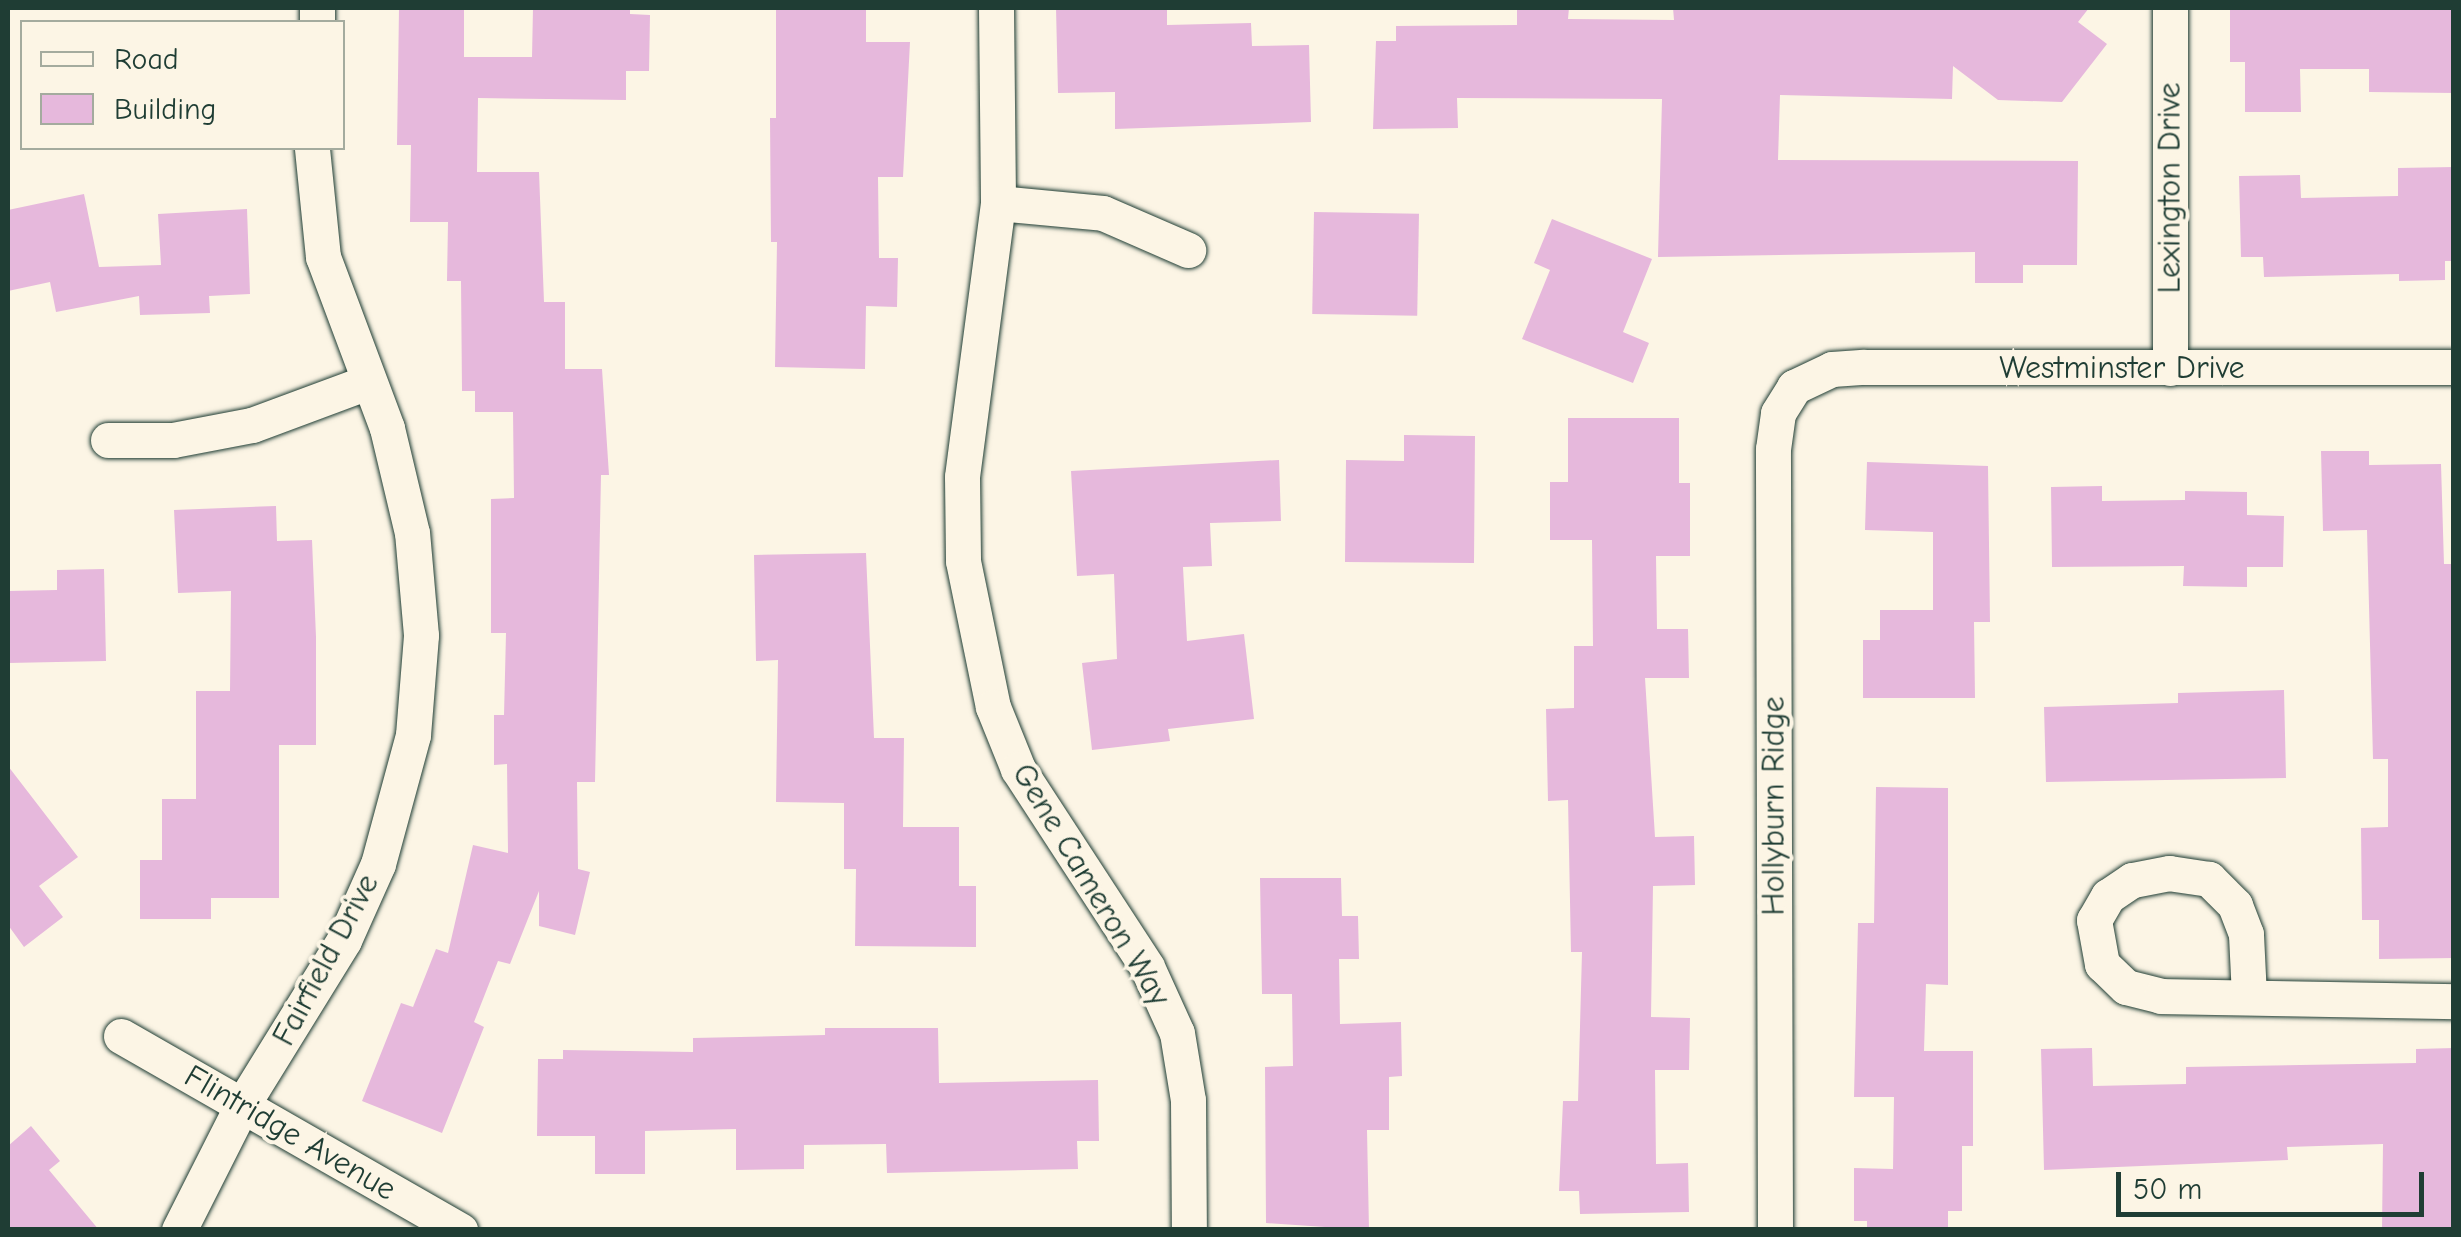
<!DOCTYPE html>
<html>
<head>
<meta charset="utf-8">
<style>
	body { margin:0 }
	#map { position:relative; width:2461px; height:1237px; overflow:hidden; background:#fcf5e5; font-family:"Comic Neue",sans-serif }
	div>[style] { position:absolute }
	.building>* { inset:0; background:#e6b8dc; transform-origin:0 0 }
	.roads { filter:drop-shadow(0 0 2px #1f3d34) drop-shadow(0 0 2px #1f3d34) }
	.minor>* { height:35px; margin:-17.5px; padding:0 17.5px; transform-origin:17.5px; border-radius:17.5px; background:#fcf5e5 }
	span { translate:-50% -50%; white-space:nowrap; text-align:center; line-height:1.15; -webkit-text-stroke:8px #fcf5e5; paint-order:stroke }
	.street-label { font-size:32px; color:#1f3d34 }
	.frame { position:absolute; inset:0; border:10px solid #1f3d34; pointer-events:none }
	.legend { position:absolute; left:20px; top:20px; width:325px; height:130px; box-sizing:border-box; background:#fcf5e5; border:2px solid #a4ab9e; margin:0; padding:12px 18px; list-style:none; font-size:30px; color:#1f3d34 }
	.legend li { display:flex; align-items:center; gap:20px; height:50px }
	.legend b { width:50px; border:2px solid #a4ab9e }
	.scale { position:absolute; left:2116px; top:1172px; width:308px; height:45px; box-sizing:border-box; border:5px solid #1f3d34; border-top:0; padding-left:12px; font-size:30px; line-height:35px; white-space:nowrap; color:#1f3d34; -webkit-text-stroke:8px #fcf5e5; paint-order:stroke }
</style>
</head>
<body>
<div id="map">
	<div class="building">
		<i style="clip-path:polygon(399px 8px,464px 8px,464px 57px,532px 57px,533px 8px,630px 8px,630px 14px,650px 15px,649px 71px,626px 71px,626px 100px,478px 98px,477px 172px,539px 172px,544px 302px,565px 302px,565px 369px,602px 369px,609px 475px,601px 475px,595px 782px,577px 782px,578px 869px,590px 872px,575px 935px,539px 926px,539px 891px,510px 964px,498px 961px,474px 1022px,484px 1027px,442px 1133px,362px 1101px,401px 1003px,413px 1007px,436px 949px,448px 953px,473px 845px,508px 853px,507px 764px,494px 765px,494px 715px,504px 715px,506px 633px,491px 633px,491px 499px,514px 498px,513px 412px,475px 412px,475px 391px,462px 391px,461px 281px,447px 281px,448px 222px,410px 222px,411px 145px,397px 145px)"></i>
		<i style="clip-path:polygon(776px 8px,866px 8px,866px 42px,910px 42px,903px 177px,878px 177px,879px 258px,898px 258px,897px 307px,866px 306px,865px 369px,775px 367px,777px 242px,771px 242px,770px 118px,776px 118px)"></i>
		<i style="clip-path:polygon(1056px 8px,1167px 8px,1167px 25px,1251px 23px,1252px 46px,1309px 45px,1311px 122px,1115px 129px,1115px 92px,1058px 93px)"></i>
		<i style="clip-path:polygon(1517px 8px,1569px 8px,1568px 19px,1674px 20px,1673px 8px,2089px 8px,2078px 22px,2107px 44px,2062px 102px,1998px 100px,1953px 66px,1952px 99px,1780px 95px,1778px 160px,2078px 161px,2077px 265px,2023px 265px,2023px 283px,1975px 283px,1975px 252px,1658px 257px,1662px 99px,1457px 98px,1458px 128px,1373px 129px,1376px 41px,1396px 41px,1396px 26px,1517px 25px)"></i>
		<i style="clip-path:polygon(2230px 8px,2454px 8px,2454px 93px,2369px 92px,2369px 69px,2300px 69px,2301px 112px,2245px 112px,2245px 62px,2230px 62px)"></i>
		<i style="clip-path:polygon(2454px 167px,2454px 261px,2445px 261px,2445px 280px,2399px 281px,2399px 274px,2264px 277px,2263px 257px,2241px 257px,2239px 176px,2300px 175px,2301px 198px,2398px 196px,2398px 168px)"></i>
		<i style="clip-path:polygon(84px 194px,99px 267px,161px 265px,158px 214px,247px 209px,250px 294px,209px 296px,210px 313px,140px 315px,139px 296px,56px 312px,50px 282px,8px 291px,8px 210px)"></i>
		<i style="left:1314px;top:212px;width:105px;height:102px;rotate:1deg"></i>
		<i style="clip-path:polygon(1552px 219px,1652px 259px,1623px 332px,1649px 343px,1633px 383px,1522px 339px,1550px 270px,1534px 263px)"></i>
		<i style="clip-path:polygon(1568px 418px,1679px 418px,1679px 483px,1690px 483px,1690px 556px,1656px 556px,1657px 629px,1688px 629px,1689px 678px,1645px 678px,1655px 837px,1694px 836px,1695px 885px,1653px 886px,1651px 1017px,1690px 1018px,1689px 1070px,1655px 1070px,1656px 1164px,1688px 1163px,1689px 1212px,1580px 1214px,1579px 1191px,1559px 1191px,1563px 1101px,1578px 1101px,1582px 952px,1571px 952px,1568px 800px,1548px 801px,1546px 709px,1574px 708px,1574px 646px,1593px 646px,1592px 540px,1550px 540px,1550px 482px,1568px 482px)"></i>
		<i style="clip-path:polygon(1404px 435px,1475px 436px,1474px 563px,1345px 562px,1346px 460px,1404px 461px)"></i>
		<i style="clip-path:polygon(2321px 451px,2369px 451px,2369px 465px,2441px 464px,2444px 564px,2454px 564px,2454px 958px,2379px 959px,2379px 920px,2362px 920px,2361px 828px,2388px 827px,2388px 759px,2373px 759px,2367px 530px,2323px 531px)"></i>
		<i style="clip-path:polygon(1279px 460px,1281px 521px,1210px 523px,1212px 566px,1183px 567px,1187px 641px,1244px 634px,1254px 719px,1168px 729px,1170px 741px,1092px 750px,1082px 663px,1117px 659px,1114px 574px,1077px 576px,1071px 471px)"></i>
		<i style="clip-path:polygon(1867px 462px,1988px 466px,1990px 622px,1974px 622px,1975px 698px,1863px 698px,1863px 640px,1880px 640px,1880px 610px,1933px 610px,1933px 532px,1865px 530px)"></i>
		<i style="clip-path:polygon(2102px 486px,2102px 501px,2185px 500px,2185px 491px,2247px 492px,2247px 515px,2284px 516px,2283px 567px,2247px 567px,2247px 587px,2183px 586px,2184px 566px,2052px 567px,2051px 487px)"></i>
		<i style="clip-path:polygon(276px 506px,277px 541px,312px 540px,316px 637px,316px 745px,279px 745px,279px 898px,211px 898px,211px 919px,140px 919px,140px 860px,162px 860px,162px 799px,196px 799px,196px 691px,230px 691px,231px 591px,178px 593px,174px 510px)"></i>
		<i style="clip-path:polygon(866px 553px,874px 738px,904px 738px,903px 827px,959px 827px,959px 886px,976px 886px,976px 947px,855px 946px,856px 869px,844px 869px,844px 803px,776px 802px,778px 660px,756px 661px,754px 555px)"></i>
		<i style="clip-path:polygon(104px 569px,106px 661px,8px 663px,8px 591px,57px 590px,57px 570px)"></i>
		<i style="clip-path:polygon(2284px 690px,2286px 778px,2046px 782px,2044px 707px,2178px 703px,2178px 693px)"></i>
		<i style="clip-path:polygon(8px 766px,78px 857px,39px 886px,63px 917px,24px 947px,8px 925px)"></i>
		<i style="clip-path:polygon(1876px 787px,1948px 788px,1948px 985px,1926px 984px,1924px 1051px,1973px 1051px,1973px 1146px,1962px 1146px,1962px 1211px,1948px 1211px,1948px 1230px,1867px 1230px,1867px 1221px,1854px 1221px,1854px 1168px,1893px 1169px,1894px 1097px,1854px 1097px,1858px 923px,1874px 923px)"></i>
		<i style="clip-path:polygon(1260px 878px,1341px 878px,1342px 916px,1358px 916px,1359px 959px,1339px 959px,1340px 1024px,1401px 1022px,1402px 1076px,1389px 1077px,1389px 1130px,1367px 1130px,1369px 1230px,1266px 1223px,1265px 1067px,1293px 1066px,1292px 994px,1262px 994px)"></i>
		<i style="clip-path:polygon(825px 1028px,938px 1028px,939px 1083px,1098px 1080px,1099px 1141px,1077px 1141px,1078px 1169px,887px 1173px,886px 1144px,804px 1145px,804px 1169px,736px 1170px,736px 1129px,645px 1131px,645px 1174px,595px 1174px,595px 1136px,537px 1136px,538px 1059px,563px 1059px,563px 1050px,693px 1052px,693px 1038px,825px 1035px)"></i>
		<i style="clip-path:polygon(2092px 1048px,2093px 1086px,2186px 1084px,2186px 1067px,2416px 1063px,2416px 1049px,2454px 1048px,2454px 1230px,2382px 1230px,2383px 1144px,2287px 1147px,2288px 1160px,2044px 1170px,2041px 1049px)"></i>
		<i style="clip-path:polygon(31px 1126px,60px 1161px,49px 1170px,99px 1230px,8px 1230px,8px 1146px)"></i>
	</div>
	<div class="roads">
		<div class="minor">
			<i style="left:996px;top:8px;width:195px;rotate:89.4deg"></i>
			<i style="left:998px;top:203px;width:276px;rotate:97.5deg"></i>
			<i style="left:962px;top:477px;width:84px;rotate:89.3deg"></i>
			<i style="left:963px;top:561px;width:149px;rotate:78.4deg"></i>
			<i style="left:993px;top:707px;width:67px;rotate:68deg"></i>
			<i style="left:1018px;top:769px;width:236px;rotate:56.9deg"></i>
			<i style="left:1147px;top:967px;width:72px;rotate:65.6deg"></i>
			<i style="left:1177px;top:1033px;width:68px;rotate:80.7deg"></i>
			<i style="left:1188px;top:1100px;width:130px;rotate:89.6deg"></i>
			<i style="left:2170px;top:8px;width:360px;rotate:90deg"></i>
			<i style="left:317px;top:22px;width:14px;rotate:-90deg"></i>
			<i style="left:998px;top:203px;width:105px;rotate:5.4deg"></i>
			<i style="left:1103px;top:213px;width:93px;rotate:23.5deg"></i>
			<i style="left:108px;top:440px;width:65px"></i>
			<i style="left:173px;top:440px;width:80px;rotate:-10.8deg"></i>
			<i style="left:252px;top:425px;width:121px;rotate:-20.4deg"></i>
			<i style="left:2249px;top:996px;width:62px;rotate:-92.8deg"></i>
			<i style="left:2246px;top:934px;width:31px;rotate:-111deg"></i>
			<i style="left:2235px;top:905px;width:37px;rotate:-135deg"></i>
			<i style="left:2209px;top:879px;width:40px;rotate:-171.5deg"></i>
			<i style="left:2169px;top:873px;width:38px;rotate:169deg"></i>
			<i style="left:2132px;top:880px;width:29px;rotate:146deg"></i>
			<i style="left:2108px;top:896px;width:28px;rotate:120deg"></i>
			<i style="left:2094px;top:920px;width:45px;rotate:79.7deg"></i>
			<i style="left:2102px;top:964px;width:33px;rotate:44deg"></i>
			<i style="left:2126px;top:987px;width:36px;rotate:14deg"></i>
			<i style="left:2161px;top:996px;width:293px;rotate:1deg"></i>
			<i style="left:121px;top:1036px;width:391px;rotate:29.8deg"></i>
			<i style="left:179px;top:1230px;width:138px;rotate:-63.2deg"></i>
			<i style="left:241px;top:1107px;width:196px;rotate:-58.3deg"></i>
			<i style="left:344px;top:940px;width:83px;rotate:-65.9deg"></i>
			<i style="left:378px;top:864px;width:134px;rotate:-74.8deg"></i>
			<i style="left:413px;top:735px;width:100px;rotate:-85.4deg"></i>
			<i style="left:421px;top:635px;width:102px;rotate:-95deg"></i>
			<i style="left:412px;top:533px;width:108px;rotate:-103.4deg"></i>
			<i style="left:387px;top:428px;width:183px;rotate:-110.5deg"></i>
			<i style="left:323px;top:257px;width:110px;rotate:-95.8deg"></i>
			<i style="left:1775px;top:1230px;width:781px;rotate:-90.15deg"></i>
			<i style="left:1773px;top:449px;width:36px;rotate:-82deg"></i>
			<i style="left:1778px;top:413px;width:31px;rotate:-58deg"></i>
			<i style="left:1794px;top:387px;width:42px;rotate:-25.3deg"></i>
			<i style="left:1832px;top:369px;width:32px;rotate:-4deg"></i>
			<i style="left:1864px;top:367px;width:590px"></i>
		</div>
	</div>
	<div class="street-label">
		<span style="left:2170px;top:188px;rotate:-90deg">Lexington Drive</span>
		<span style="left:2122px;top:368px">Westminster Drive</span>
		<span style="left:1774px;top:806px;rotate:-90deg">Hollyburn Ridge</span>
		<span style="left:1091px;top:885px;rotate:59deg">Gene Cameron Way</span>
		<span style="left:326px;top:960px;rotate:-62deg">Fairfield Drive</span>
		<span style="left:290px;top:1133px;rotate:30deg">Flintridge Avenue</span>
	</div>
	<div class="frame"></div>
	<ul class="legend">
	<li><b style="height:12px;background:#fcf5e5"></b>Road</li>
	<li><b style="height:28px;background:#e6b8dc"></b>Building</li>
	</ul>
	<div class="scale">50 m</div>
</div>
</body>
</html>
